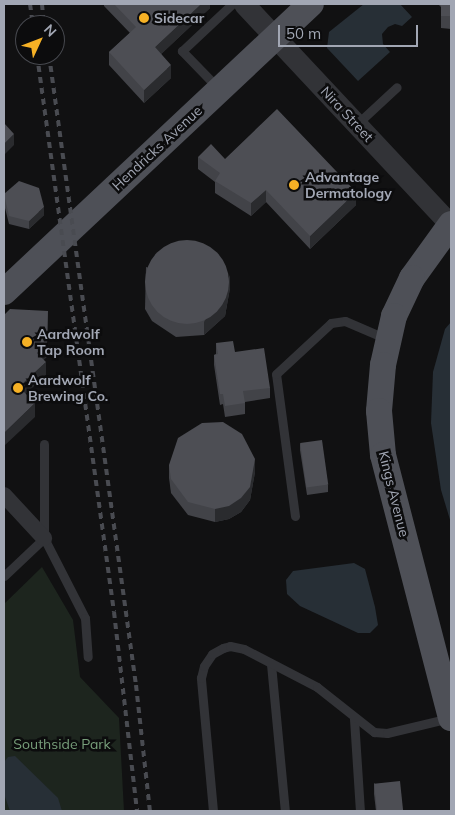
<!DOCTYPE html>
<html>
<head>
<meta charset="utf-8">
<style>
	body { margin:0 }
	#map { position:relative; width:455px; height:815px; overflow:hidden; background:#111112; font-family:Mulish,sans-serif }
	div>[style] { position:absolute }
	.green>* { inset:0; background:#1d251e }
	.water>* { inset:0; background:#272f36 }
	.service>* { height:9px; margin:-4.5px; padding:0 4.5px; transform-origin:4.5px; border-radius:4.5px; background:#323337 }
	.minor>* { height:16px; margin:-8px; padding:0 8px; transform-origin:8px; border-radius:8px; background:#323337 }
	.tertiary>* { height:21px; margin:-10.5px; padding:0 10.5px; transform-origin:10.5px; border-radius:10.5px; background:#323337 }
	.primary>* { height:26px; margin:-13px; padding:0 13px; transform-origin:13px; border-radius:13px; background:#4e5057 }
	.rail>* { height:4px; margin-top:-2px; transform-origin:0; background:repeating-linear-gradient(90deg,#494b51 0 6px,transparent 0 11px) }
	.wall>* { inset:0; background:#424348 }
	.shaded-wall>* { inset:0; background:#2a2b2e }
	.building>* { inset:0; background:#4d4e54; transform-origin:0 0 }
	.round { border-radius:50% }
	.dots>* { width:14px; height:14px; translate:-50% -50%; box-sizing:border-box; border:2px solid #0c0c0d; border-radius:50% }
	span { translate:-50% -50%; white-space:nowrap; text-align:center; line-height:1.15; -webkit-text-stroke:5px #0c0c0d; paint-order:stroke }
	.poi-label { font-size:14px; color:#a2a7b4; font-weight:700 }
	.left { translate:0 -50%; text-align:left }
	.street-label { font-size:14px; color:#a2a7b4 }
	.park-label { font-size:14px; color:#789f7b }
	.frame { position:absolute; inset:0; border:5px solid #a2a7b4; pointer-events:none }
	.north { position:absolute; left:15px; top:15px; width:50px; height:50px; box-sizing:border-box; background:#0c0c0d; border:1px solid #484a50; border-radius:50%; rotate:47deg; font-size:14px; font-weight:700; line-height:20px; text-align:center; color:#a2a7b4 }
	.north::after { content:''; display:block; margin:auto; width:18px; height:22px; background:#f6b125; clip-path:polygon(50% 0,100% 100%,50% 72%,0 100%) }
	.scale { position:absolute; left:278px; top:25px; width:140px; height:22px; box-sizing:border-box; border:2px solid #a2a7b4; border-top:0; padding-left:6px; font-size:15px; line-height:18px; white-space:nowrap; color:#a2a7b4; -webkit-text-stroke:4px #0c0c0d; paint-order:stroke }
</style>
</head>
<body>
<div id="map">
	<div class="green">
		<i style="clip-path:polygon(42px 567px,73px 620px,80px 677px,119px 718px,124px 811px,4px 811px,4px 604px)"></i>
	</div>
	<div class="water">
		<i style="clip-path:polygon(364px 4px,400px 4px,412px 17px,402px 26px,395px 24px,388px 27px,382px 34px,383px 44px,390px 52px,358px 81px,327px 48px,329px 32px)"></i>
		<i style="clip-path:polygon(451px 322px,451px 523px,441px 490px,431px 423px,433px 372px,445px 329px)"></i>
		<i style="clip-path:polygon(354px 563px,365px 569px,375px 607px,378px 625px,370px 633px,358px 633px,300px 606px,287px 594px,286px 580px,293px 571px)"></i>
		<i style="clip-path:polygon(15px 756px,58px 798px,62px 811px,10px 811px,4px 794px,4px 762px,8px 757px)"></i>
	</div>
	<div class="service">
		<i style="left:218px;top:88px;width:52px;rotate:-134.2deg"></i>
		<i style="left:182px;top:51px;width:69px;rotate:-43.2deg"></i>
		<i style="left:357px;top:124px;width:54px;rotate:-42.8deg"></i>
		<i style="left:44px;top:444px;width:94px;rotate:90deg"></i>
		<i style="left:44px;top:538px;width:90px;rotate:62.9deg"></i>
		<i style="left:85px;top:618px;width:39px;rotate:86deg"></i>
		<i style="left:295px;top:516px;width:143px;rotate:-97.6deg"></i>
		<i style="left:276px;top:374px;width:75px;rotate:-42.8deg"></i>
		<i style="left:331px;top:323px;width:14px;rotate:-8deg"></i>
		<i style="left:345px;top:321px;width:46px;rotate:23.2deg"></i>
		<i style="left:4px;top:576px;width:55px;rotate:-43.5deg"></i>
		<i style="left:271px;top:664px;width:148px;rotate:84.6deg"></i>
		<i style="left:354px;top:719px;width:92px;rotate:86.3deg"></i>
		<i style="left:213px;top:811px;width:134px;rotate:-95.2deg"></i>
		<i style="left:201px;top:678px;width:12px;rotate:-76deg"></i>
		<i style="left:204px;top:666px;width:14px;rotate:-56deg"></i>
		<i style="left:212px;top:654px;width:13px;rotate:-29deg"></i>
		<i style="left:223px;top:648px;width:7px;rotate:-16deg"></i>
		<i style="left:230px;top:646px;width:14px;rotate:12deg"></i>
		<i style="left:244px;top:649px;width:82px;rotate:27.5deg"></i>
		<i style="left:317px;top:687px;width:73px;rotate:38.3deg"></i>
		<i style="left:374px;top:732px;width:13px;rotate:4deg"></i>
		<i style="left:387px;top:733px;width:65px;rotate:-13.4deg"></i>
	</div>
	<div class="minor">
		<i style="left:4px;top:495px;width:59px;rotate:47.1deg"></i>
	</div>
	<div class="tertiary">
		<i style="left:244px;top:4px;width:301px;rotate:46.9deg"></i>
	</div>
	<div class="primary">
		<i style="left:451px;top:224px;width:67px;rotate:125.8deg"></i>
		<i style="left:412px;top:278px;width:42px;rotate:115.3deg"></i>
		<i style="left:394px;top:316px;width:50px;rotate:102.7deg"></i>
		<i style="left:383px;top:365px;width:46px;rotate:95deg"></i>
		<i style="left:379px;top:411px;width:44px;rotate:84.8deg"></i>
		<i style="left:383px;top:455px;width:272px;rotate:75.5deg"></i>
		<i style="left:4px;top:292px;width:421px;rotate:-43.2deg"></i>
	</div>
	<div class="rail">
		<i style="left:30px;top:4px;width:21px;rotate:82deg"></i>
		<i style="left:42px;top:4px;width:21px;rotate:85deg"></i>
		<i style="left:37px;top:55px;width:562px;rotate:82.13deg"></i>
		<i style="left:114px;top:612px;width:200px;rotate:83.4deg"></i>
		<i style="left:49px;top:55px;width:636px;rotate:82.14deg"></i>
		<i style="left:136px;top:685px;width:127px;rotate:83.7deg"></i>
	</div>
	<div class="wall">
		<i style="clip-path:polygon(104px 4px,210px 4px,210px 8px,161px 54px,171px 78px,144px 103px,109px 65px,109px 52px,130px 33px,104px 6px)"></i>
		<i style="clip-path:polygon(438px 4px,451px 4px,451px 29px,441px 28px,441px 7px)"></i>
		<i style="clip-path:polygon(198px 157px,225px 159px,356px 205px,310px 249px,266px 202px,251px 216px,215px 193px,215px 182px,198px 169px)"></i>
		<i style="clip-path:polygon(4px 194px,44px 215px,29px 229px,9px 224px,4px 204px)"></i>
		<i style="clip-path:polygon(146px 267px,230px 288px,225px 316px,204px 335px,176px 337px,152px 321px,145px 309px)"></i>
		<i style="clip-path:polygon(216px 343px,235px 352px,270px 388px,270px 398px,245px 402px,245px 414px,225px 417px,223px 404px,220px 405px,214px 365px,214px 355px,216px 354px)"></i>
		<i style="clip-path:polygon(300px 443px,328px 485px,328px 492px,307px 495px,300px 450px)"></i>
		<i style="clip-path:polygon(169px 465px,255px 472px,250px 500px,241px 512px,229px 519px,215px 522px,188px 515px,171px 493px,169px 478px)"></i>
		<i style="clip-path:polygon(374px 783px,403px 811px,376px 811px,374px 794px)"></i>
	</div>
	<div class="shaded-wall">
		<i style="clip-path:polygon(201px 4px,210px 4px,210px 8px,155px 60px,155px 47px)"></i>
		<i style="clip-path:polygon(171px 65px,171px 78px,144px 103px,144px 90px)"></i>
		<i style="clip-path:polygon(14px 134px,14px 145px,4px 155px,4px 144px)"></i>
		<i style="clip-path:polygon(266px 190px,266px 202px,251px 216px,251px 203px)"></i>
		<i style="clip-path:polygon(356px 192px,356px 205px,310px 249px,310px 236px)"></i>
		<i style="clip-path:polygon(44px 207px,44px 215px,29px 229px,29px 221px)"></i>
		<i style="clip-path:polygon(230px 275px,230px 288px,225px 316px,204px 335px,204px 322px)"></i>
		<i style="clip-path:polygon(48px 311px,47px 357px,37px 366px,37px 353px)"></i>
		<i style="clip-path:polygon(46px 362px,46px 375px,19px 400px,19px 387px)"></i>
		<i style="clip-path:polygon(35px 403px,35px 417px,4px 446px,4px 433px)"></i>
		<i style="clip-path:polygon(255px 459px,255px 472px,250px 500px,241px 512px,229px 519px,215px 522px,215px 509px)"></i>
	</div>
	<div class="building">
		<i style="clip-path:polygon(114px 4px,201px 4px,155px 47px,171px 65px,144px 90px,109px 52px,136px 27px)"></i>
		<i style="left:441px;top:4px;width:10px;height:12px"></i>
		<i style="clip-path:polygon(277px 109px,356px 192px,310px 236px,266px 190px,251px 203px,215px 181px,220px 173px,198px 157px,211px 144px,225px 159px)"></i>
		<i style="clip-path:polygon(4px 123px,14px 134px,4px 144px)"></i>
		<i style="clip-path:polygon(19px 181px,39px 188px,44px 207px,29px 221px,9px 216px,4px 194px)"></i>
		<i class="round" style="left:145px;top:240px;width:84px;height:84px"></i>
		<i style="clip-path:polygon(10px 309px,48px 311px,47px 344px,37px 353px,46px 362px,19px 387px,35px 403px,4px 433px,4px 315px)"></i>
		<i style="clip-path:polygon(233px 341px,235px 352px,264px 348px,270px 388px,243px 391px,245px 403px,225px 406px,223px 394px,220px 394px,214px 355px,218px 354px,216px 343px)"></i>
		<i style="clip-path:polygon(223px 422px,242px 434px,255px 459px,250px 487px,241px 498px,229px 506px,215px 509px,188px 502px,171px 479px,169px 465px,178px 438px,202px 423px)"></i>
		<i style="left:322px;top:440px;width:45px;height:22px;rotate:82deg"></i>
		<i style="left:400px;top:781px;width:30px;height:26px;rotate:84deg"></i>
	</div>
	<div class="dots">
		<i style="left:144px;top:18px;background:#f6b125"></i>
		<i style="left:294px;top:185px;background:#f6b125"></i>
		<i style="left:27px;top:342px;background:#f6b125"></i>
		<i style="left:18px;top:388px;background:#f6b125"></i>
	</div>
	<div class="poi-label">
		<span class="left" style="left:154px;top:18px">Sidecar</span>
		<span class="left" style="left:305px;top:185px">Advantage<br>Dermatology</span>
		<span class="left" style="left:37px;top:342px">Aardwolf<br>Tap Room</span>
		<span class="left" style="left:28px;top:388px">Aardwolf<br>Brewing Co.</span>
	</div>
	<div class="street-label">
		<span style="left:347px;top:114px;rotate:47deg">Nira Street</span>
		<span style="left:157px;top:148px;rotate:-43deg">Hendricks Avenue</span>
		<span style="left:394px;top:494px;rotate:76deg">Kings Avenue</span>
	</div>
	<div class="park-label">
		<span style="left:62px;top:744px">Southside Park</span>
	</div>
	<div class="frame"></div>
	<div class="north">N</div>
	<div class="scale">50 m</div>
</div>
</body>
</html>
